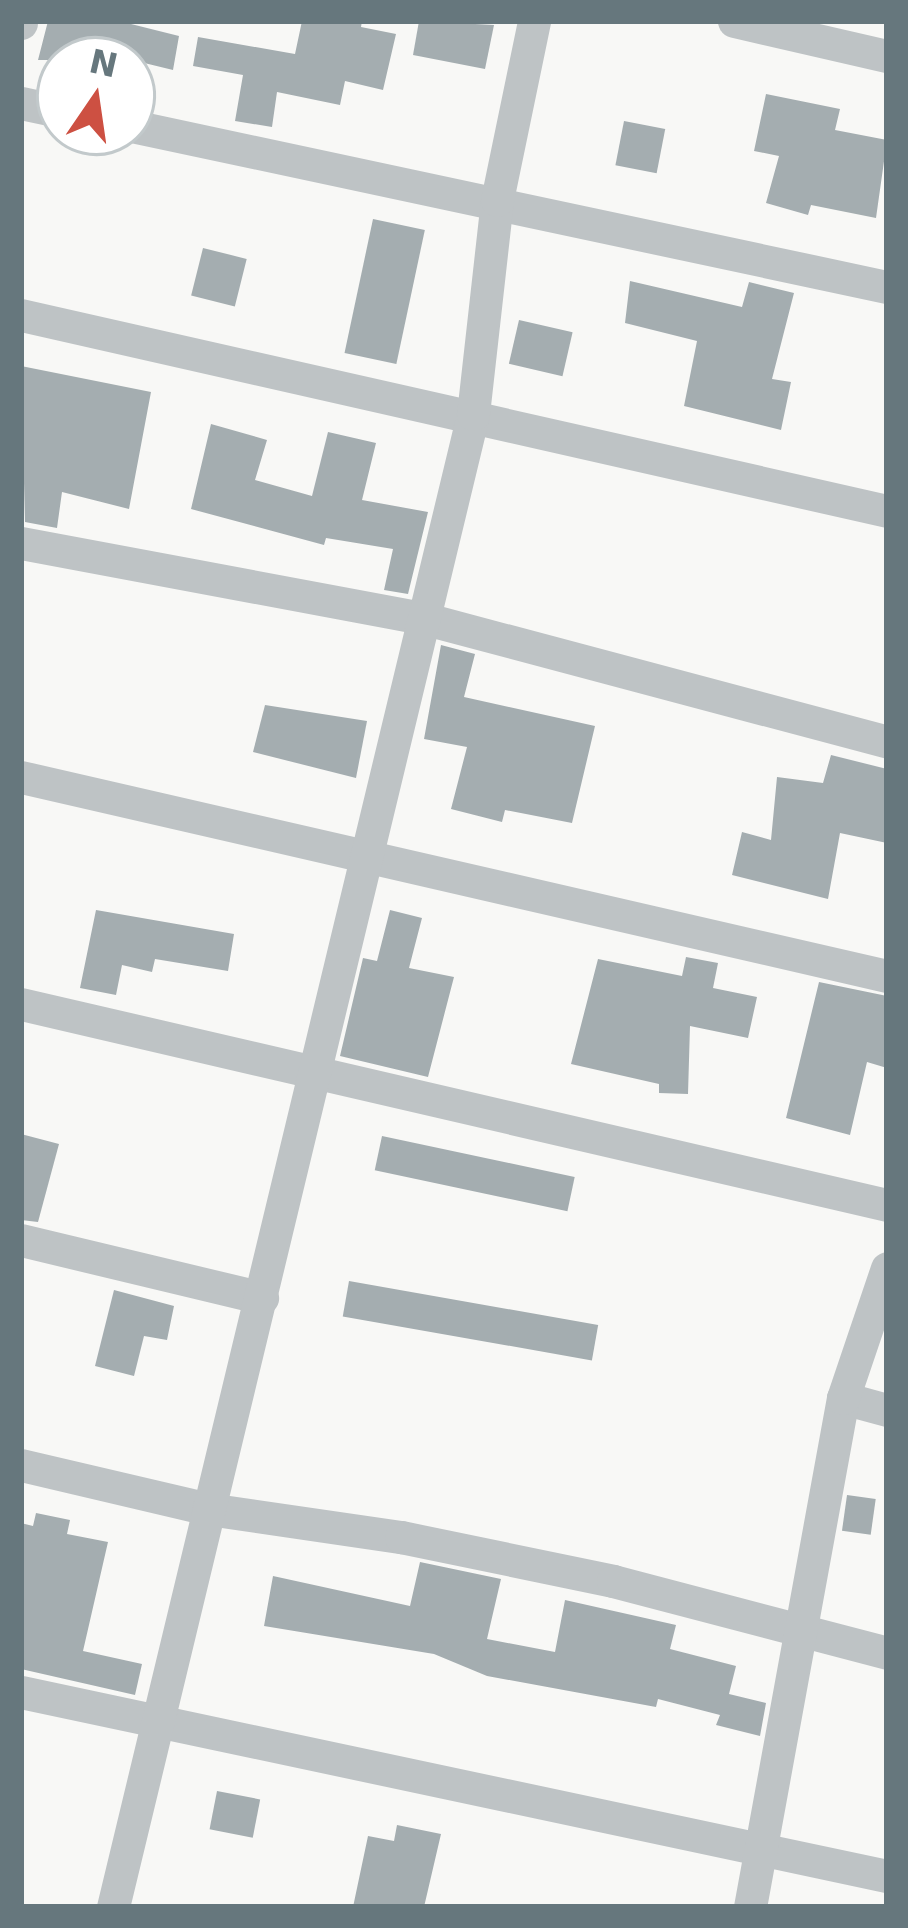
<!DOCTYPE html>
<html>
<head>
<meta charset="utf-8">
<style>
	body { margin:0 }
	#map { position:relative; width:908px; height:1928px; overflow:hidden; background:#f8f8f6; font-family:"DejaVu Sans",sans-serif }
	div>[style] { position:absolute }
	.building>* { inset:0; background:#a4adb0; transform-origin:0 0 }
	.street>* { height:33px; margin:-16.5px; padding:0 16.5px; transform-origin:16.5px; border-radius:16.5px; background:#bec3c5 }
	span { translate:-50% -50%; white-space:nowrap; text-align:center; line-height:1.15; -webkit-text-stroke:12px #fff; paint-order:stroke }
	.frame { position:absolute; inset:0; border:24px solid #66777d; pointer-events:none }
	.north { position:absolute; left:36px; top:36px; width:120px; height:120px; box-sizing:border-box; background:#fff; border:3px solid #c2c9cb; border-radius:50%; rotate:13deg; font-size:33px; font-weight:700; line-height:48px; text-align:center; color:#66777d }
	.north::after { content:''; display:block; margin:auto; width:42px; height:54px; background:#cd5042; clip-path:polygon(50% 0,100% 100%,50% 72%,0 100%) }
</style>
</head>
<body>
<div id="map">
	<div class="building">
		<i style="clip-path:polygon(48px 21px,119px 21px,179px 36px,173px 70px,132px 60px,38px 60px)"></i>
		<i style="clip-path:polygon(302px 21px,362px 21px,361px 27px,396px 34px,383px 90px,345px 81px,340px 105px,277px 92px,272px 127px,235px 121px,243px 75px,193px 66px,198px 37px,295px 54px)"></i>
		<i style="clip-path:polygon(419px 21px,494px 25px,485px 69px,413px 55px)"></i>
		<i style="clip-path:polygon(766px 94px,840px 109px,835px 130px,887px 140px,876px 218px,811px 205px,808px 215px,766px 203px,779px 156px,754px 151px)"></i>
		<i style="left:624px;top:121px;width:42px;height:45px;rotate:11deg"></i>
		<i style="left:373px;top:219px;width:53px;height:137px;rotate:12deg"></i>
		<i style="left:203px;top:248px;width:45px;height:49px;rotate:14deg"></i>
		<i style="clip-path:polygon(630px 281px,742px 307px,749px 282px,794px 293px,772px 379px,791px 382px,781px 430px,684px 406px,697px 341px,625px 323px)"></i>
		<i style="left:519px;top:320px;width:55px;height:45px;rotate:13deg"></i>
		<i style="clip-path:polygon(21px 366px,151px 392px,129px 509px,62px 492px,57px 528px,25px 522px)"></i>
		<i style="clip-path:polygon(211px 424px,267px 440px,255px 480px,312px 496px,328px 432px,376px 443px,362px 500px,428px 512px,408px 594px,384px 590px,393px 549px,326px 538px,324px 545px,191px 509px)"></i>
		<i style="clip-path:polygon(441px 645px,475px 654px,464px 697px,595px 726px,572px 823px,505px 810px,502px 822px,451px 809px,467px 747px,424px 739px)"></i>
		<i style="clip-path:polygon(265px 705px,367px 721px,356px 778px,253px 752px)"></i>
		<i style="clip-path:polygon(831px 755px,887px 769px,887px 843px,840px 833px,828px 899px,732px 875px,742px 832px,771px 840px,777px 777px,823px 783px)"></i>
		<i style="clip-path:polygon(96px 910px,234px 934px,228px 971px,155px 959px,152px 972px,122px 965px,116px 995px,80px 988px)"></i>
		<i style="clip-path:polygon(390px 910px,422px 918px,409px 968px,454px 977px,428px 1077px,340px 1056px,363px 958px,377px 961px)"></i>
		<i style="clip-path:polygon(686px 957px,718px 963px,713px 988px,757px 997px,748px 1038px,690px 1026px,688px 1094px,659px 1093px,659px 1084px,571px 1064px,598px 959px,682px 976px)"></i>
		<i style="clip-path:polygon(819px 982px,887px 996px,887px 1068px,867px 1062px,850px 1135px,786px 1118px)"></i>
		<i style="clip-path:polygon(21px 1134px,59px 1144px,38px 1222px,21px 1220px)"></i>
		<i style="left:382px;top:1136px;width:197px;height:35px;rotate:12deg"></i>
		<i style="left:349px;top:1281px;width:253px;height:36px;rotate:10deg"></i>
		<i style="clip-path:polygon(114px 1290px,174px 1306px,167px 1340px,144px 1336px,134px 1376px,95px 1366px)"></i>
		<i style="left:847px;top:1495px;width:29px;height:36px;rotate:8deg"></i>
		<i style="clip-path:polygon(36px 1513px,70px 1520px,67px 1534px,108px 1542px,83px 1651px,142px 1664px,135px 1695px,21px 1669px,21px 1523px,33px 1526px)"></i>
		<i style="clip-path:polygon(420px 1562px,501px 1579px,487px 1639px,555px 1652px,565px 1600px,676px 1625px,670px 1649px,736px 1666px,729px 1694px,766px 1703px,760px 1736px,716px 1725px,720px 1715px,658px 1699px,656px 1707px,487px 1676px,434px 1654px,264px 1626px,273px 1576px,410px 1606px)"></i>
		<i style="left:217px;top:1791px;width:44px;height:39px;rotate:11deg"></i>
		<i style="clip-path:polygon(397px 1825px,441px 1834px,424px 1907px,353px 1907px,368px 1836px,394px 1841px)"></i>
	</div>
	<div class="street">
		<i style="left:734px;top:21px;width:157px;rotate:12.9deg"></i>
		<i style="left:21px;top:23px;width:2px;rotate:-90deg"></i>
		<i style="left:21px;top:103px;width:40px;rotate:12deg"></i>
		<i style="left:132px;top:126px;width:772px;rotate:12.04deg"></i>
		<i style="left:21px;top:315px;width:888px;rotate:12.75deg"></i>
		<i style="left:21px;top:543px;width:412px;rotate:10.6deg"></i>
		<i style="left:426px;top:619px;width:477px;rotate:14.9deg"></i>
		<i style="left:21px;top:777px;width:889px;rotate:12.94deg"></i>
		<i style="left:21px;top:1004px;width:889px;rotate:13.07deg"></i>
		<i style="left:21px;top:1240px;width:248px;rotate:13.5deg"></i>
		<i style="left:843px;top:1398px;width:46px;rotate:15.3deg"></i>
		<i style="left:21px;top:1465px;width:192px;rotate:13.2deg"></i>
		<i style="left:208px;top:1509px;width:195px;rotate:8.3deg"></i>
		<i style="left:401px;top:1537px;width:217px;rotate:11.7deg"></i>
		<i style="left:613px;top:1581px;width:283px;rotate:14.7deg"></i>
		<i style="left:21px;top:1692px;width:885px;rotate:12deg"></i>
		<i style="left:113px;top:1907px;width:1536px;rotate:-76.44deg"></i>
		<i style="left:473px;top:414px;width:215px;rotate:-83.6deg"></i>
		<i style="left:497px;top:200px;width:183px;rotate:-78.3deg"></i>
		<i style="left:750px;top:1907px;width:517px;rotate:-79.65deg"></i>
		<i style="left:843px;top:1398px;width:137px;rotate:-71.3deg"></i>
	</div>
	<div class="frame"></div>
	<div class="north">N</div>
</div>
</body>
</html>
